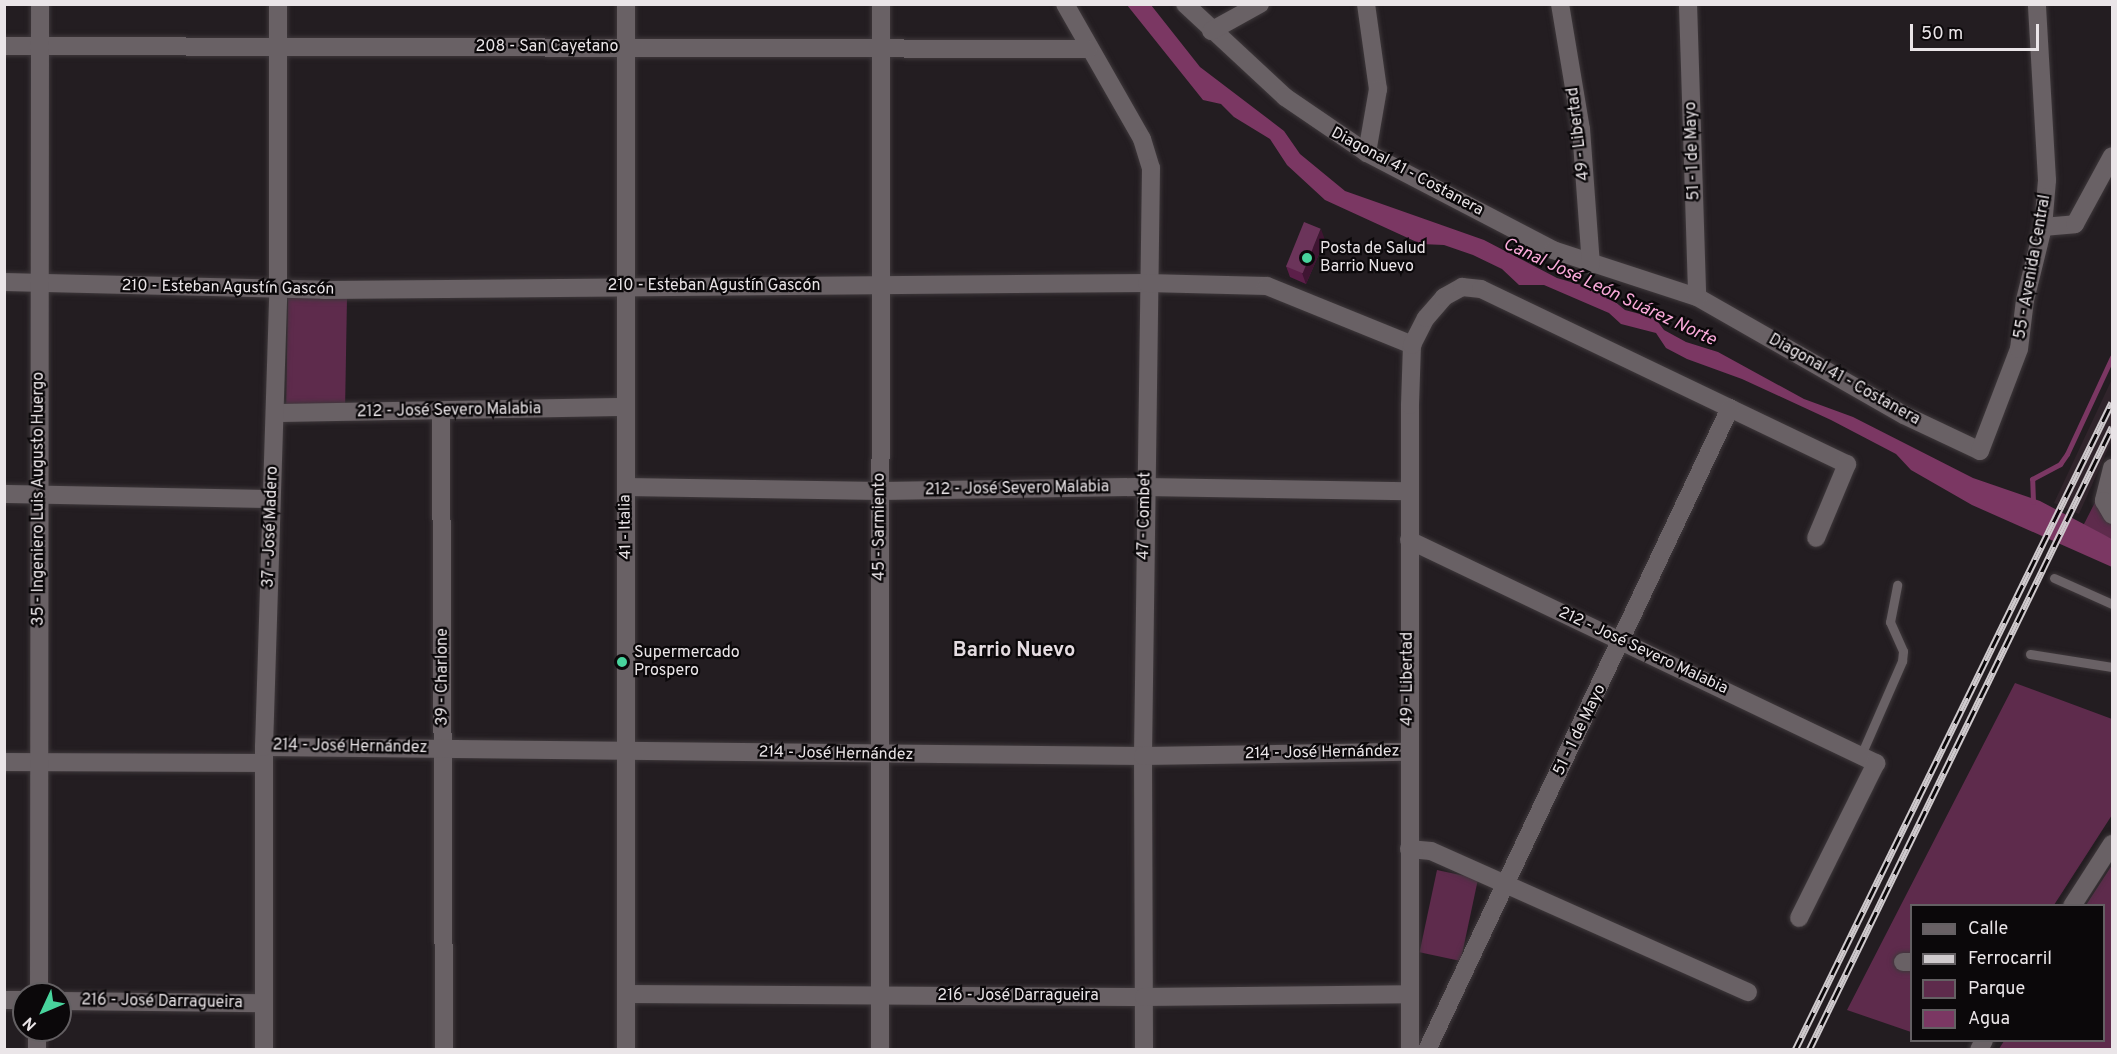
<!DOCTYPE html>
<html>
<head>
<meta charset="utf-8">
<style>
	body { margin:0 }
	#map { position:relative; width:2117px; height:1054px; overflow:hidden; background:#231d21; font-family:Overpass,sans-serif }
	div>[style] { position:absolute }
	.built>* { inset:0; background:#30242b }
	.green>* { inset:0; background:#5e2b4c; transform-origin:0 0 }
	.water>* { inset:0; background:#7b3763 }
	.stream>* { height:5px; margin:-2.5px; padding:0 2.5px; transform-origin:2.5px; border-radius:2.5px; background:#7b3763 }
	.roads { filter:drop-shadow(0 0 2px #3e383b) drop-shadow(0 0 2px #3e383b) }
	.lane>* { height:9px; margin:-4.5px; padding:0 4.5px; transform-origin:4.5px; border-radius:4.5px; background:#696165 }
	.street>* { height:18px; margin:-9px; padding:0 9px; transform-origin:9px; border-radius:9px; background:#696165 }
	.rail>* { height:7px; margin-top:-3.5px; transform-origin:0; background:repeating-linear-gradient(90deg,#0b080a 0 14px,#cfcacd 0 28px); box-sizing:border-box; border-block:2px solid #cfcacd }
	.wall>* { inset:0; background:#5c1f49 }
	.shaded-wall>* { inset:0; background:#3f1532 }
	.building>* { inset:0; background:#6b345a; transform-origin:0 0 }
	.dots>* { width:16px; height:16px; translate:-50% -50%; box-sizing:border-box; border:3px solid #0b080a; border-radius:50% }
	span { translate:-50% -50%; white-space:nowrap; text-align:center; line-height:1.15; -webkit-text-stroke:4.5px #0b080a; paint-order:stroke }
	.street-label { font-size:16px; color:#eae5e8 }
	.poi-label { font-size:16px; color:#eae5e8 }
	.left { translate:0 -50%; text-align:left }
	.water-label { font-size:18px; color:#f9a9d9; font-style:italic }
	.quarter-label { font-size:20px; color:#e5dce1; font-weight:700 }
	.frame { position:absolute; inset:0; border:6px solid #eae5e8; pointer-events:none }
	.legend { position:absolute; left:1910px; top:904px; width:195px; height:138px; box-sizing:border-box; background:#0b080a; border:2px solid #646063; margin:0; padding:8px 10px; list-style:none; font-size:18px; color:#eae5e8 }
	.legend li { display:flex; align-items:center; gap:12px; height:30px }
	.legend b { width:30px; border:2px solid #646063 }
	.north { position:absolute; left:12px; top:982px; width:60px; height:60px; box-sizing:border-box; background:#0b080a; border:2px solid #646063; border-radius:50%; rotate:226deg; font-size:16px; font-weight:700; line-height:24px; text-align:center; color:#eae5e8 }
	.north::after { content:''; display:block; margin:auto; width:21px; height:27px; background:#48d49d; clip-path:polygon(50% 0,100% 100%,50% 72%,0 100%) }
	.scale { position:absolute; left:1910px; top:24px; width:129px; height:27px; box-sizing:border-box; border:3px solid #eae5e8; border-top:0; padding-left:8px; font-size:18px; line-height:21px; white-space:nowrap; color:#eae5e8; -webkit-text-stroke:4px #0b080a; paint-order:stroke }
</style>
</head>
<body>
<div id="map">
	<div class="built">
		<i style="clip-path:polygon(2112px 379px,2112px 440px,2079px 514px,2054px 503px)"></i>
	</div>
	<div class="green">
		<i style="left:288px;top:297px;width:59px;height:109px;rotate:1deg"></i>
		<i style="clip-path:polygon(2112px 469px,2112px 539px,2083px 526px)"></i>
		<i style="clip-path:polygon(2015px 683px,2112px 719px,2112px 815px,2054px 905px,1912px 906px,1911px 1032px,1847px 1010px)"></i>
		<i style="clip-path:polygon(2112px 865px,2112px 1049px,1999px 1049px,2004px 1041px,2104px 1040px,2104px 906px,2086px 905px)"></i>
		<i style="left:1437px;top:870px;width:42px;height:84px;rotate:12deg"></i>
	</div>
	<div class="water">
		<i style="clip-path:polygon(1127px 5px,1151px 5px,1200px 67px,1284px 131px,1300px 154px,1345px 191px,1484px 240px,1557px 278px,1602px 291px,1625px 310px,1655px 318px,1664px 330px,1686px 342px,1718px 352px,1804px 399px,1853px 417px,1973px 478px,2040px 501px,2112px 539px,2112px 567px,1972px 505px,1911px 470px,1896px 454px,1831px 420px,1742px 379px,1687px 359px,1666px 348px,1656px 333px,1621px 324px,1609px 313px,1544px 285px,1519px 285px,1502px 269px,1473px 255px,1444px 245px,1421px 244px,1325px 200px,1287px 165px,1270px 139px,1234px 117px,1221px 104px,1203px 100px)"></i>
	</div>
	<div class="stream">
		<i style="left:2033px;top:502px;width:23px;rotate:-92deg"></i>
		<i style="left:2032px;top:479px;width:32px;rotate:-28deg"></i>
		<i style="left:2060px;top:464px;width:12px;rotate:-55deg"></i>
		<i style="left:2067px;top:454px;width:107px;rotate:-65.1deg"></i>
	</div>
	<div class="roads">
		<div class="lane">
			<i style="left:2054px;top:578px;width:64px;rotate:24.1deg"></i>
			<i style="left:2030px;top:654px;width:83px;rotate:9deg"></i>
			<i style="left:1861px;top:755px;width:103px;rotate:-66.4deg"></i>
			<i style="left:1902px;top:661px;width:10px;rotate:-84deg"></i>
			<i style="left:1903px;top:651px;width:32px;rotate:-114deg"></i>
			<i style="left:1890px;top:622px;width:38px;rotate:-79deg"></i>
		</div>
		<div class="street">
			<i style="left:1065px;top:4px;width:155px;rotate:60.3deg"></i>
			<i style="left:1142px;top:139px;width:30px;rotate:73deg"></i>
			<i style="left:1151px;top:168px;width:588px;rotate:90.78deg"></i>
			<i style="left:1143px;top:756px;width:294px;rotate:89.8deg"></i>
			<i style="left:1185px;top:4px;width:137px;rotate:42.9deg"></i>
			<i style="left:1285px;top:97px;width:99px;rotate:34.3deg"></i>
			<i style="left:1367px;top:153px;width:210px;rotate:27.5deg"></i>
			<i style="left:1553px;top:250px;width:151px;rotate:18.1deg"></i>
			<i style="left:1697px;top:297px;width:238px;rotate:29.7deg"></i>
			<i style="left:1904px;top:415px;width:84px;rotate:25.3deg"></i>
			<i style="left:1980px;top:451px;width:109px;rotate:-69.1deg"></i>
			<i style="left:2019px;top:349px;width:49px;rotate:-83deg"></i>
			<i style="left:2025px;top:300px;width:75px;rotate:-76.1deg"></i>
			<i style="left:2043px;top:227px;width:47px;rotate:-85.1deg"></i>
			<i style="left:2047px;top:180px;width:176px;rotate:-93.3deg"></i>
			<i style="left:1366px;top:4px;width:86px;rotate:82deg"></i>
			<i style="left:1378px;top:89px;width:65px;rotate:99.8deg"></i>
			<i style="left:1560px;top:4px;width:127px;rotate:80.5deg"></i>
			<i style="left:1581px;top:129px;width:136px;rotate:85.8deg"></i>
			<i style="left:1688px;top:4px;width:293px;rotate:88.2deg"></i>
			<i style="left:1211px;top:31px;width:56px;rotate:-28.9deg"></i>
			<i style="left:4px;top:46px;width:1085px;rotate:0.16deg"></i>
			<i style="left:2043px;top:227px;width:32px;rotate:-5deg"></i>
			<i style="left:2075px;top:224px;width:77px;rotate:-61.4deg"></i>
			<i style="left:4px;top:282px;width:320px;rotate:1.4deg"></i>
			<i style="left:324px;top:290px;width:823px;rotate:-0.49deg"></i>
			<i style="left:1147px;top:283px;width:120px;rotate:1.4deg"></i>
			<i style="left:1267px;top:286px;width:157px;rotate:22.1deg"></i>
			<i style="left:441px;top:412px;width:638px;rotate:89.73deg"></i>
			<i style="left:275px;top:413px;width:349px;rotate:-1deg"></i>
			<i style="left:2112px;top:468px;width:34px;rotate:104deg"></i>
			<i style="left:2104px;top:501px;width:16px;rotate:60deg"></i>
			<i style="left:626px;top:487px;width:255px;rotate:0.9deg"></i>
			<i style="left:881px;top:491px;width:264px;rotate:-0.9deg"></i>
			<i style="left:1145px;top:487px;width:263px;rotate:0.9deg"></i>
			<i style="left:4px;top:494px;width:267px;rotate:1.1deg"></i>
			<i style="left:1409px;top:540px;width:518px;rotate:25.53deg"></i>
			<i style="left:1876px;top:763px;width:173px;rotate:116.4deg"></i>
			<i style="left:264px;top:747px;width:879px;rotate:0.59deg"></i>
			<i style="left:1143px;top:756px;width:264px;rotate:-0.9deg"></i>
			<i style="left:4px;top:762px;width:260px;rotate:0.2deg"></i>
			<i style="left:1409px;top:849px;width:22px;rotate:5deg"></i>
			<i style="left:1431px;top:851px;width:347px;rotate:24deg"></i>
			<i style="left:2072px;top:906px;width:74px;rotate:-57.2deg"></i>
			<i style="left:1903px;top:962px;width:9px"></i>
			<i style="left:39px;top:994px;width:990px;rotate:-89.94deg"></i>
			<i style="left:627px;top:994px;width:517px;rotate:0.33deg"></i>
			<i style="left:1144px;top:997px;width:265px;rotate:-0.6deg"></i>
			<i style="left:4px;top:1000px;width:20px"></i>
			<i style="left:60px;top:1001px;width:204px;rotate:0.6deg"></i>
			<i style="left:37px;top:1050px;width:20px;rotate:-90deg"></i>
			<i style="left:264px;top:1050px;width:303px;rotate:-90deg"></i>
			<i style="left:264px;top:747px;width:457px;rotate:-88.2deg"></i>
			<i style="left:278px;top:290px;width:286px;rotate:-90deg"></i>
			<i style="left:626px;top:1050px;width:1046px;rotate:-90deg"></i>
			<i style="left:880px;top:1050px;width:1046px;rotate:-89.95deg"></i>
			<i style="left:1410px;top:1050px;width:645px;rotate:-90deg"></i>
			<i style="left:1410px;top:405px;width:60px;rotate:-88.1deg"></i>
			<i style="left:1412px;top:345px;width:30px;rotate:-63deg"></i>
			<i style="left:1426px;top:318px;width:28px;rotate:-49deg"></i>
			<i style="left:1444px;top:297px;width:21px;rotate:-29deg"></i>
			<i style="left:1462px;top:287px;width:19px;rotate:6deg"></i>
			<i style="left:1481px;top:289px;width:406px;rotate:25.6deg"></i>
			<i style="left:1847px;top:464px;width:80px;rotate:112.7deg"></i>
			<i style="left:1427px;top:1050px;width:710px;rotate:-64.73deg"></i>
			<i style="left:1979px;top:1050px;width:11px;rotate:-63deg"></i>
		</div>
	</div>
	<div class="rail">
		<i style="left:1795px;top:1050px;width:721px;rotate:-63.93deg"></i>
		<i style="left:1809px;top:1050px;width:693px;rotate:-64.06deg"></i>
	</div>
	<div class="wall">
		<i style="clip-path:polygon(1325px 240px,1306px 284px,1290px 277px,1286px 266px)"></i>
	</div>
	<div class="shaded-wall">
		<i style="clip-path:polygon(1321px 229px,1325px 240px,1306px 284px,1302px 273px)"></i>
	</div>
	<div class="building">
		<i style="left:1304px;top:222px;width:18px;height:48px;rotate:22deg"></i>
	</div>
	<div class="dots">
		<i style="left:1307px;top:258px;background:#48d49d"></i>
		<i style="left:622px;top:662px;background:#48d49d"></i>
	</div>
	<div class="street-label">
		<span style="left:547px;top:47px">208 - San Cayetano</span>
		<span style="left:1579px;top:134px;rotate:-97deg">49 - Libertad</span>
		<span style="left:1693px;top:151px;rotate:-92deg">51 - 1 de Mayo</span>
		<span style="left:1407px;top:172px;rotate:28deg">Diagonal 41 - Costanera</span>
		<span style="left:2033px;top:267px;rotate:-80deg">55 - Avenida Central</span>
		<span style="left:714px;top:286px">210 - Esteban Agustín Gascón</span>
		<span style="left:228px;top:288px;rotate:1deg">210 - Esteban Agustín Gascón</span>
		<span style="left:1844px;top:380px;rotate:29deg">Diagonal 41 - Costanera</span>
		<span style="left:449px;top:411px;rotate:-1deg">212 - José Severo Malabia</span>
		<span style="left:1017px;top:489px;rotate:-1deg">212 - José Severo Malabia</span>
		<span style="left:39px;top:499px;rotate:-90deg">35 - Ingeniero Luis Augusto Huergo</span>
		<span style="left:1145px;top:516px;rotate:-89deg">47 - Combet</span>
		<span style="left:271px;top:527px;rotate:-88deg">37 - José Madero</span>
		<span style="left:626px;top:527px;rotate:-91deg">41 - Italia</span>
		<span style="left:880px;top:527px;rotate:-90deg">45 - Sarmiento</span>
		<span style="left:1643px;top:651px;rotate:25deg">212 - José Severo Malabia</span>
		<span style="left:443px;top:677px;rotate:-90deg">39 - Charlone</span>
		<span style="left:1408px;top:679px;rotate:-90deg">49 - Libertad</span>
		<span style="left:1580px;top:730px;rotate:-64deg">51 - 1 de Mayo</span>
		<span style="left:350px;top:747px;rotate:1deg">214 - José Hernández</span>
		<span style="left:1322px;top:753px;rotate:-1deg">214 - José Hernández</span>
		<span style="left:836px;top:754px;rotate:1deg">214 - José Hernández</span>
		<span style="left:1018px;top:996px">216 - José Darragueira</span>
		<span style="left:162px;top:1002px;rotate:1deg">216 - José Darragueira</span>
	</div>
	<div class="poi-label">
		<span class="left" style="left:1320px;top:258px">Posta de Salud<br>Barrio Nuevo</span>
		<span class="left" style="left:634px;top:662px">Supermercado<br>Prospero</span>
	</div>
	<div class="water-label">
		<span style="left:1609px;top:293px;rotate:25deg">Canal José León Suárez Norte</span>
	</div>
	<div class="quarter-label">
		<span style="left:1014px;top:651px">Barrio Nuevo</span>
	</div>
	<div class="frame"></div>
	<ul class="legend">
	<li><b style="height:8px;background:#696165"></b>Calle</li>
	<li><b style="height:8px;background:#cfcacd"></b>Ferrocarril</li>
	<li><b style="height:16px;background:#5e2b4c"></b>Parque</li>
	<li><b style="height:16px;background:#7b3763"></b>Agua</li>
	</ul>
	<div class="north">N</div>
	<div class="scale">50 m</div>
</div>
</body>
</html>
